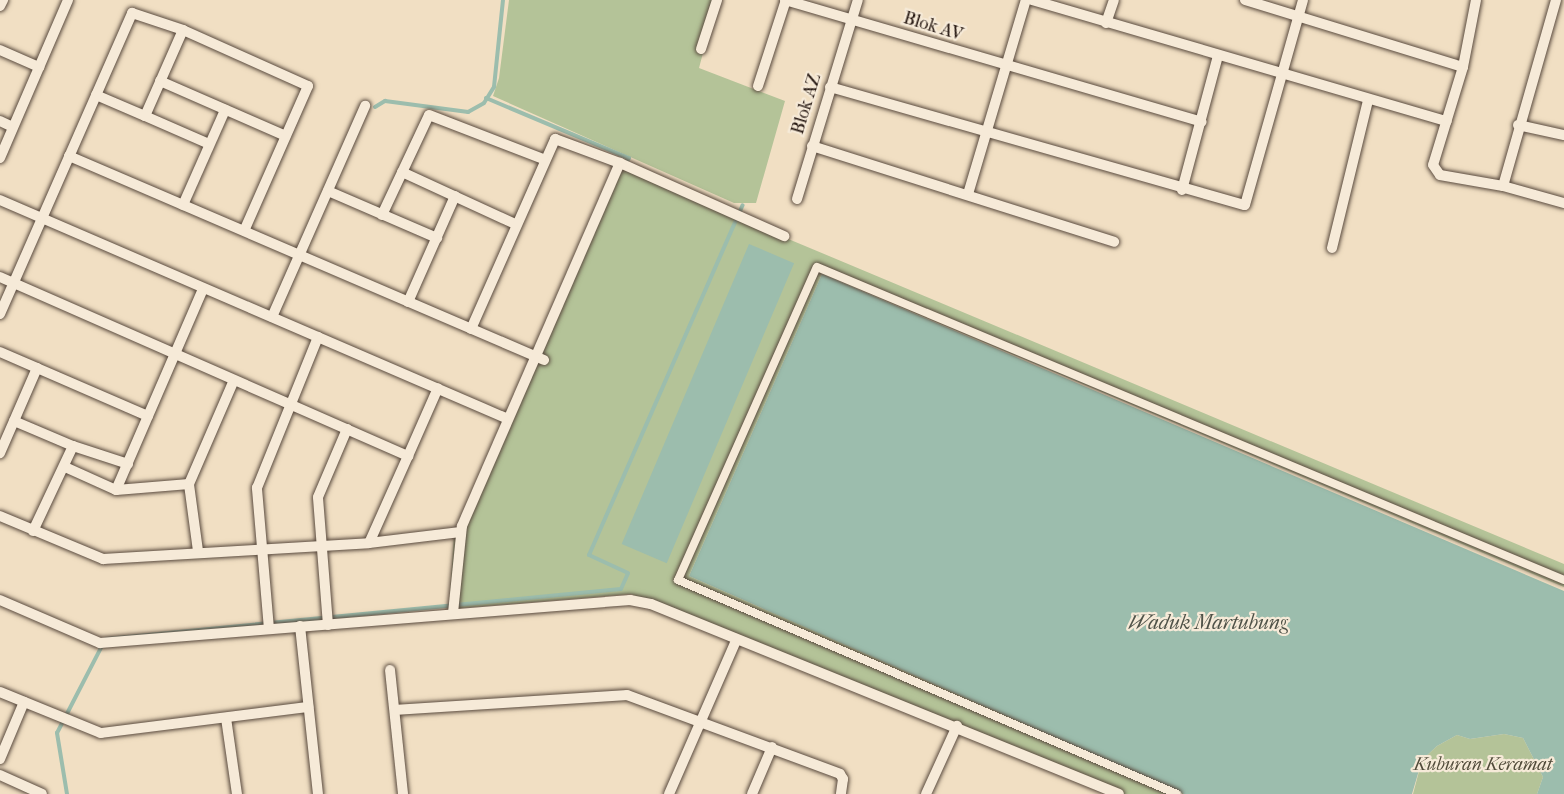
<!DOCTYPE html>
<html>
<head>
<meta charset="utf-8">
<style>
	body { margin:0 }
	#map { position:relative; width:1564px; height:794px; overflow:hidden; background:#f1dfc3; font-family:"IM FELL French Canon",serif }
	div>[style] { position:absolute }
	.green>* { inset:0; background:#b4c398 }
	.water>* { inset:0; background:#9cbdad; transform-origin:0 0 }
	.stream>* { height:4px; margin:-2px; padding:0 2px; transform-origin:2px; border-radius:2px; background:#9cbdad }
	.roads { filter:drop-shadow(0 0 2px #594a3e) drop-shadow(0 0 2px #594a3e) }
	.pedestrian>* { height:8px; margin:-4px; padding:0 4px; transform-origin:4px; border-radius:4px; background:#f6ead8 }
	.minor>* { height:10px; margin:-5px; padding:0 5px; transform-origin:5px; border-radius:5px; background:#f6ead8 }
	span { translate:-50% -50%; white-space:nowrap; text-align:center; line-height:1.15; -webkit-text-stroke:4.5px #f6ead8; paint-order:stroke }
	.street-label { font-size:18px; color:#261812 }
	.park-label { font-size:18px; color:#514b3a; font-style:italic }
	.water-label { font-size:20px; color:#4f5248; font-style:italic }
</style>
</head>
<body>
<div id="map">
	<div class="green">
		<i style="clip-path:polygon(509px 0,717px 0,699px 68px,785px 101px,756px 203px,734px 203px,493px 96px,499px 78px)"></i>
		<i style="clip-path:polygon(619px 168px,1564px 564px,1564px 587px,822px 274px,689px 576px,1186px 794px,1115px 794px,631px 594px,449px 609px,454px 534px)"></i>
		<i style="clip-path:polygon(1504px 734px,1523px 738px,1543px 777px,1537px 794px,1413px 794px,1422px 760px,1437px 746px,1457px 735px,1470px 739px)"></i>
	</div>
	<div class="water">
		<i style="left:749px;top:244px;width:49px;height:326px;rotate:23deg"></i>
		<i style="clip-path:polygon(822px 274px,1564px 591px,1564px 794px,1537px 794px,1543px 777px,1523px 738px,1504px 734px,1470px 739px,1457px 735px,1437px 746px,1422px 760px,1412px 794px,1184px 794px,689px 576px)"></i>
	</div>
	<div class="stream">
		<i style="left:486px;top:98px;width:155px;rotate:22.8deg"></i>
		<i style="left:629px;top:158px;width:7px;rotate:124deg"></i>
		<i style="left:375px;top:107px;width:12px;rotate:-31deg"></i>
		<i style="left:385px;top:101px;width:84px;rotate:7.5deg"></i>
		<i style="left:468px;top:112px;width:18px;rotate:-29deg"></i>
		<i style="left:484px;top:103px;width:19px;rotate:-58deg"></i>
		<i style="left:494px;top:87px;width:87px;rotate:-84.1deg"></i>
		<i style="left:106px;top:639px;width:517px;rotate:-5.55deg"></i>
		<i style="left:621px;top:589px;width:17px;rotate:-66deg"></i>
		<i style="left:628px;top:573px;width:43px;rotate:-155.2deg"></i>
		<i style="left:589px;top:555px;width:382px;rotate:-66.3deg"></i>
		<i style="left:67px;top:794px;width:62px;rotate:-99.3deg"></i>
		<i style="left:57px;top:733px;width:98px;rotate:-62.7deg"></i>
	</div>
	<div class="roads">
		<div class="pedestrian">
			<i style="left:1177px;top:794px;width:543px;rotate:-156.79deg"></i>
			<i style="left:678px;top:580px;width:342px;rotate:-66.1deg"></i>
			<i style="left:817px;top:267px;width:810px;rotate:22.73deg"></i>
		</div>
		<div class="minor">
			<i style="left:785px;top:0;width:434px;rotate:16.3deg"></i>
			<i style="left:1032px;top:0;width:432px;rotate:16.3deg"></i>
			<i style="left:1245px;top:0;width:228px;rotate:17.1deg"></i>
			<i style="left:1476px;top:0;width:68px;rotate:101deg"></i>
			<i style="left:1463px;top:67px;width:102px;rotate:107deg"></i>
			<i style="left:1433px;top:165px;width:12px;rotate:55deg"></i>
			<i style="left:1440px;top:175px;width:64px;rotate:9.9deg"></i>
			<i style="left:1556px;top:0;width:193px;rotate:105.9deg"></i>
			<i style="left:1503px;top:186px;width:63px;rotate:15.6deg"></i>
			<i style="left:0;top:6px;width:7px;rotate:-63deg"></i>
			<i style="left:1106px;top:23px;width:24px;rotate:-71deg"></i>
			<i style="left:701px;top:49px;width:52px;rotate:-71.9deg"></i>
			<i style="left:0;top:50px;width:43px;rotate:23.6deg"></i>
			<i style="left:160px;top:81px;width:137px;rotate:23.6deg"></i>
			<i style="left:758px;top:86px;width:90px;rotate:-72deg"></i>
			<i style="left:830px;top:87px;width:431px;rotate:15.9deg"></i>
			<i style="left:1245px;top:205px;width:213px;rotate:-74.2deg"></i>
			<i style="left:96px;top:95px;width:53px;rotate:23.2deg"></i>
			<i style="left:145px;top:116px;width:94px;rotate:-66.2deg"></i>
			<i style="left:145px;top:116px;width:70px;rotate:23.6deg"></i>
			<i style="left:0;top:121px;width:14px;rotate:25deg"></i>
			<i style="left:1518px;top:125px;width:47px;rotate:12.3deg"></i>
			<i style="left:812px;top:146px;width:317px;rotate:17.6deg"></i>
			<i style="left:69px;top:156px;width:517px;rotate:23.24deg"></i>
			<i style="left:0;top:158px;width:172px;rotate:-66.7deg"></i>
			<i style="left:402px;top:172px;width:124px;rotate:24.7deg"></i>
			<i style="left:1182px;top:190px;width:139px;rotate:-75deg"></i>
			<i style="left:328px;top:191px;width:119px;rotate:23.3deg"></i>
			<i style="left:968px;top:194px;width:202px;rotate:-73.4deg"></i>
			<i style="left:797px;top:199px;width:208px;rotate:-73deg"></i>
			<i style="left:0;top:200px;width:553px;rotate:23.32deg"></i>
			<i style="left:183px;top:205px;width:104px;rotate:-66.1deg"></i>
			<i style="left:382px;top:215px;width:110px;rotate:-64.8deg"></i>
			<i style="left:429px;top:115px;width:122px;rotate:21.1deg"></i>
			<i style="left:1332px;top:248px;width:152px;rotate:-76.3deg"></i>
			<i style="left:0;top:277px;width:446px;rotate:23.7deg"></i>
			<i style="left:408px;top:456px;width:95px;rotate:114.1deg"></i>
			<i style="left:408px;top:302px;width:116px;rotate:-66.1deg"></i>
			<i style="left:0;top:314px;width:329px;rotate:-66.3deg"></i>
			<i style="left:132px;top:13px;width:54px;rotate:18.4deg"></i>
			<i style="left:183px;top:30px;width:137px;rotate:24.1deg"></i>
			<i style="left:308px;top:86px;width:158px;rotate:113.8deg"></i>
			<i style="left:272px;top:317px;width:231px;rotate:-66.2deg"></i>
			<i style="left:471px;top:329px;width:208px;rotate:-66.1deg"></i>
			<i style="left:555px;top:139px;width:69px;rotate:20.3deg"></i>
			<i style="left:620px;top:163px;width:180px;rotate:24deg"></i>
			<i style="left:0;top:352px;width:40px;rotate:23.4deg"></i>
			<i style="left:37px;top:368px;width:93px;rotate:113.5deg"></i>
			<i style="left:37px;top:368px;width:121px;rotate:23.4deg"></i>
			<i style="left:14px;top:421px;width:64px;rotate:23deg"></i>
			<i style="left:408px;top:456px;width:74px;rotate:-66.2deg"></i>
			<i style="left:65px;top:467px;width:56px;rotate:24.3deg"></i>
			<i style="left:189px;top:484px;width:73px;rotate:175.3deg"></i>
			<i style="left:116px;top:490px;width:219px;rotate:-66.6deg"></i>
			<i style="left:0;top:516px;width:112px;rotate:22.7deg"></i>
			<i style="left:103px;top:559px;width:266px;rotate:-3.4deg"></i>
			<i style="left:369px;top:543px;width:92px;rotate:-6.9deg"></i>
			<i style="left:33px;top:531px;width:94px;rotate:-64.8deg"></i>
			<i style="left:73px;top:446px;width:58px;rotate:18.1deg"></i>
			<i style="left:198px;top:551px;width:68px;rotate:-97.7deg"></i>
			<i style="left:189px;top:484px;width:113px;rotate:-66.6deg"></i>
			<i style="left:0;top:600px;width:109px;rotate:23.3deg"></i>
			<i style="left:100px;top:643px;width:532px;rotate:-4.64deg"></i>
			<i style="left:630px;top:600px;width:21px;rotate:11deg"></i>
			<i style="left:651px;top:604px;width:505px;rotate:22.1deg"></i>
			<i style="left:453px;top:613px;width:87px;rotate:-84.1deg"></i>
			<i style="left:462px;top:526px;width:396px;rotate:-66.5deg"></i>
			<i style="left:328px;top:625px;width:128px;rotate:-94.5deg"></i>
			<i style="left:318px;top:497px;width:74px;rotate:-66.9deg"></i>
			<i style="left:300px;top:626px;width:169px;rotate:83.9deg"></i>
			<i style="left:269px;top:629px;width:142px;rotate:-94.9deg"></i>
			<i style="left:257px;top:488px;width:163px;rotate:-68deg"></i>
			<i style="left:390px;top:670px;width:125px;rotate:84deg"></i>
			<i style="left:0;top:692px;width:109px;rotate:22.1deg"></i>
			<i style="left:101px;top:733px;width:209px;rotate:-7.2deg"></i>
			<i style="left:395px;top:710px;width:232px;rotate:-3.7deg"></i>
			<i style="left:627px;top:695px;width:227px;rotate:20.3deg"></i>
			<i style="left:840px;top:774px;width:6px;rotate:59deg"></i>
			<i style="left:843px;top:779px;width:15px;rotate:98deg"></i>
			<i style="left:226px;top:718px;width:77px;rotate:81.8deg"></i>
			<i style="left:0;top:759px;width:62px;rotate:-67.2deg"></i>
			<i style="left:0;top:775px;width:46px;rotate:24.3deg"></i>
			<i style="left:669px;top:794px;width:167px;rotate:-66.4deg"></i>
			<i style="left:752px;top:794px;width:51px;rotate:-66.9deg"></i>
			<i style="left:926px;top:794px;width:75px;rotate:-65.5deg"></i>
		</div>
	</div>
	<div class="street-label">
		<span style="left:933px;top:27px;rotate:17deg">Blok AV</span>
		<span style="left:807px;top:104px;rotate:-73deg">Blok AZ</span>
	</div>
	<div class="park-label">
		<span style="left:1483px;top:765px">Kuburan Keramat</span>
	</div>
	<div class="water-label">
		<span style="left:1208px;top:622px">Waduk Martubung</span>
	</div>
</div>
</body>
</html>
